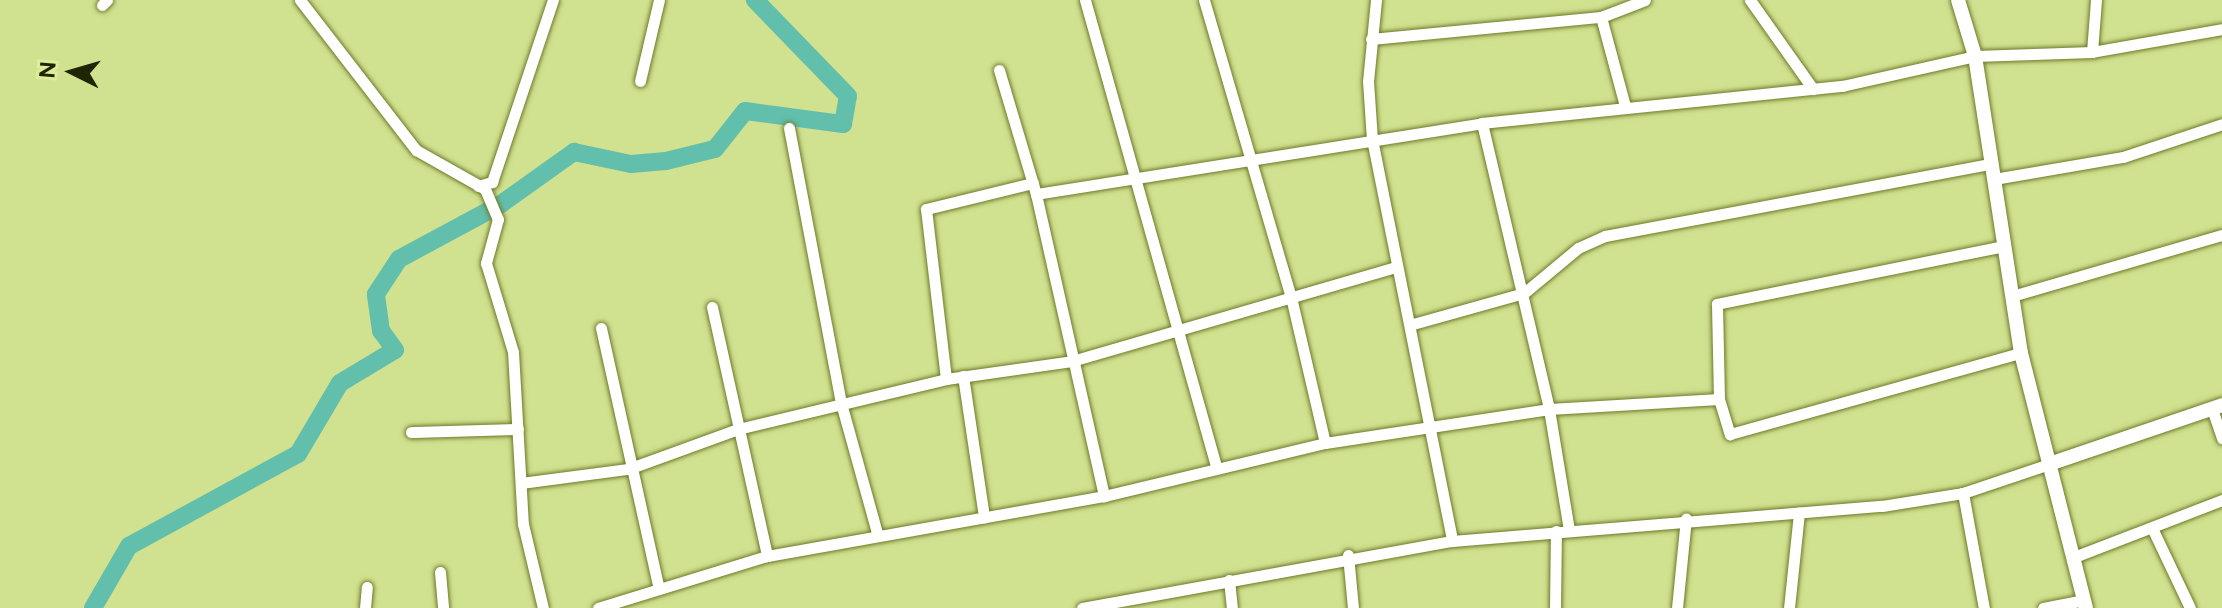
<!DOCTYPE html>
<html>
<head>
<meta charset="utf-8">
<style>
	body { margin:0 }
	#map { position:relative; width:2222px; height:608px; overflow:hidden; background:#d0e18f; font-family:Figtree,sans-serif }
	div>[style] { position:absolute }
	.river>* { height:18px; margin:-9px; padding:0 9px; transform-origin:9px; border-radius:9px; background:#62bfac }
	.roads { filter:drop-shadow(0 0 2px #6d7b29) drop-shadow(0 0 2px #6d7b29) }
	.minor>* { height:11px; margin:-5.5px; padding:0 5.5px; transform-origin:5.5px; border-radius:5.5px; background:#fff }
	.tertiary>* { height:14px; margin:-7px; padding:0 7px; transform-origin:7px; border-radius:7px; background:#fff }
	span { translate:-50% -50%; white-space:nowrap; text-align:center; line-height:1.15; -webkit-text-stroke:6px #ddee9b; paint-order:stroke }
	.north { position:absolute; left:32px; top:32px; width:80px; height:80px; -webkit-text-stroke:6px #ddee9b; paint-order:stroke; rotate:275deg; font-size:22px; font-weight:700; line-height:32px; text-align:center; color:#1f2503 }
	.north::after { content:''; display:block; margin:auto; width:28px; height:36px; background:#1f2503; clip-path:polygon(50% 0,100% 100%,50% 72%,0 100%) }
</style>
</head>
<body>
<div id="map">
	<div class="river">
		<i style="left:93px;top:608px;width:72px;rotate:-59.9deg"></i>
		<i style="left:129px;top:546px;width:192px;rotate:-28.6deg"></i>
		<i style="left:298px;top:454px;width:82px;rotate:-59.4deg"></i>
		<i style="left:340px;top:383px;width:64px;rotate:-31deg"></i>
		<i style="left:395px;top:350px;width:24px;rotate:-126deg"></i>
		<i style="left:381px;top:331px;width:37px;rotate:-98deg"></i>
		<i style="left:376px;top:294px;width:42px;rotate:-56.7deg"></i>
		<i style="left:399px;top:259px;width:116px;rotate:-28.3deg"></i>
		<i style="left:501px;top:204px;width:90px;rotate:-35.5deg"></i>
		<i style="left:574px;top:152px;width:58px;rotate:11.9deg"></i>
		<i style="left:631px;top:164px;width:35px;rotate:-5deg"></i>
		<i style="left:666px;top:161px;width:50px;rotate:-13.8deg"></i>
		<i style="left:715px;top:149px;width:48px;rotate:-51.7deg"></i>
		<i style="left:745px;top:111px;width:99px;rotate:7.6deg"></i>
		<i style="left:843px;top:124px;width:28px;rotate:-80deg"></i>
		<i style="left:848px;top:96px;width:134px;rotate:-134.1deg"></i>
	</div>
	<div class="roads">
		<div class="minor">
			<i style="left:300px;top:0;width:190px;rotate:52.3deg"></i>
			<i style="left:416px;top:150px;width:79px;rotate:29.5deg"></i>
			<i style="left:485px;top:189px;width:33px;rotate:67deg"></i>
			<i style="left:498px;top:219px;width:46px;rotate:105.3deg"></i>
			<i style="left:486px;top:263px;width:93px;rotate:73.1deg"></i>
			<i style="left:513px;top:352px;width:172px;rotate:86.7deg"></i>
			<i style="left:523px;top:524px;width:86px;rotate:76.6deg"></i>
			<i style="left:1085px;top:0;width:484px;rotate:74.3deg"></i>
			<i style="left:1204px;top:0;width:309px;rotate:73.7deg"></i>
			<i style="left:1291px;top:297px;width:150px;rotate:76.9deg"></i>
			<i style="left:1376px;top:0;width:81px;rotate:95.6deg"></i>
			<i style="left:1368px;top:81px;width:58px;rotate:86.1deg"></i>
			<i style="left:1372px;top:139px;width:410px;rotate:78.7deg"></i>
			<i style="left:1750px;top:0;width:109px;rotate:54.7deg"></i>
			<i style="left:102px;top:5px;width:7px;rotate:-45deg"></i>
			<i style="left:1601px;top:17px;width:92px;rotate:74.9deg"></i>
			<i style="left:1371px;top:39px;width:231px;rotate:-5.5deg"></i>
			<i style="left:1601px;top:17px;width:47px;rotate:-21.1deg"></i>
			<i style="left:2092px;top:52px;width:52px;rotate:-85.6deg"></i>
			<i style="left:999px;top:70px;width:129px;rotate:73.4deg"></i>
			<i style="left:1036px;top:194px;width:310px;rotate:77.3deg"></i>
			<i style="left:640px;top:81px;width:83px;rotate:-76.8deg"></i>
			<i style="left:1482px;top:123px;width:294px;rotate:76.8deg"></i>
			<i style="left:1549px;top:409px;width:123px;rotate:80.6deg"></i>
			<i style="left:789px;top:128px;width:280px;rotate:79.3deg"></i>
			<i style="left:841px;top:403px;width:135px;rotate:74.5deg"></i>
			<i style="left:1994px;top:179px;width:131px;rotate:-9.7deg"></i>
			<i style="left:2123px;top:157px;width:104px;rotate:-18.4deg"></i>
			<i style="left:478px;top:186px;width:15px;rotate:-16deg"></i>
			<i style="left:492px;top:182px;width:192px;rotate:-71.5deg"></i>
			<i style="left:1036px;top:194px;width:452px;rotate:-9deg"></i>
			<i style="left:1482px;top:123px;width:362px;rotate:-5.9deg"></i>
			<i style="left:1842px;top:86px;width:136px;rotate:-12.7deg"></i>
			<i style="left:1975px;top:56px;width:117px;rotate:-2deg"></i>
			<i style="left:2092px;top:52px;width:132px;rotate:-10deg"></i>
			<i style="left:2004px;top:246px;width:293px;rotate:168.6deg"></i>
			<i style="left:1717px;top:304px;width:95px;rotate:88.8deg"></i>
			<i style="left:1719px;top:399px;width:37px;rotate:73deg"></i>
			<i style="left:1730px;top:434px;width:302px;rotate:-15.6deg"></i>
			<i style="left:2012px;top:296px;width:219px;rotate:-16.2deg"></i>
			<i style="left:712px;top:307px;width:255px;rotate:77.5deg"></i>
			<i style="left:1413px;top:324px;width:115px;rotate:-15.6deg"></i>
			<i style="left:1524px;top:293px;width:70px;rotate:-39.8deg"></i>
			<i style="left:1578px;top:248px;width:30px;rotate:-24deg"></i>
			<i style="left:1605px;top:236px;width:393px;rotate:-10.6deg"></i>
			<i style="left:601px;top:328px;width:267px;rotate:77.5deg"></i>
			<i style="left:963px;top:376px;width:143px;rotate:81.5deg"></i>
			<i style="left:946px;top:379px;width:171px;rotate:-96.7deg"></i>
			<i style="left:926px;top:209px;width:110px;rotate:-13.7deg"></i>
			<i style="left:2212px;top:409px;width:31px;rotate:71deg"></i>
			<i style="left:411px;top:432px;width:107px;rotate:-1.6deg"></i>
			<i style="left:521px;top:483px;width:108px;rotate:-7.5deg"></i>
			<i style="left:628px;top:469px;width:117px;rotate:-20deg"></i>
			<i style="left:738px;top:429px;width:214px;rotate:-13.5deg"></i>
			<i style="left:946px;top:379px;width:127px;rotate:-8.1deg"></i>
			<i style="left:1072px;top:361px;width:337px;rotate:-16.2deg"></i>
			<i style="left:1963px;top:493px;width:117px;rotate:79.7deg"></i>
			<i style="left:2153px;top:530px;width:86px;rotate:64.6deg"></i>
			<i style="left:1348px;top:555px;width:53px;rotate:84.6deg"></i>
			<i style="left:2074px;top:557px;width:159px;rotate:-21.1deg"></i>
			<i style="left:440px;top:572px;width:36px;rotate:85deg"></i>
			<i style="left:1229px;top:580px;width:28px;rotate:84deg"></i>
			<i style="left:365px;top:608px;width:21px;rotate:-85deg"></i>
			<i style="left:598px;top:608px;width:177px;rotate:-17.1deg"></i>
			<i style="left:767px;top:556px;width:342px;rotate:-10.1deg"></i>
			<i style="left:1104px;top:496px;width:227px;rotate:-13.5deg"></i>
			<i style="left:1325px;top:443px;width:227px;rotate:-8.6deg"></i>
			<i style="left:1549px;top:409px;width:170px;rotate:-3.4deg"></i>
			<i style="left:1082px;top:608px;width:376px;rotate:-10.3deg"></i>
			<i style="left:1452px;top:541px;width:431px;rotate:-4.7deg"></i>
			<i style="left:1882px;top:506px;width:82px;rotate:-9.1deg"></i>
			<i style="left:1963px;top:493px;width:91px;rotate:-18.6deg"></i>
			<i style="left:1555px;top:608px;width:77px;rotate:-89.3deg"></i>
			<i style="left:1677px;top:608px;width:90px;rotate:-84.3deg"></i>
			<i style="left:1789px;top:608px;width:96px;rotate:-84deg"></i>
			<i style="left:2043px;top:608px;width:42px;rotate:-11deg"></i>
		</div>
		<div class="tertiary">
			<i style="left:1958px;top:0;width:59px;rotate:73.1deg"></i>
			<i style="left:1975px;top:56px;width:301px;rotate:81.2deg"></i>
			<i style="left:2021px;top:353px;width:263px;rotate:75.7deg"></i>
			<i style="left:2049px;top:464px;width:183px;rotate:-18.8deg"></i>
		</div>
	</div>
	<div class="north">N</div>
</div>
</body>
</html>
